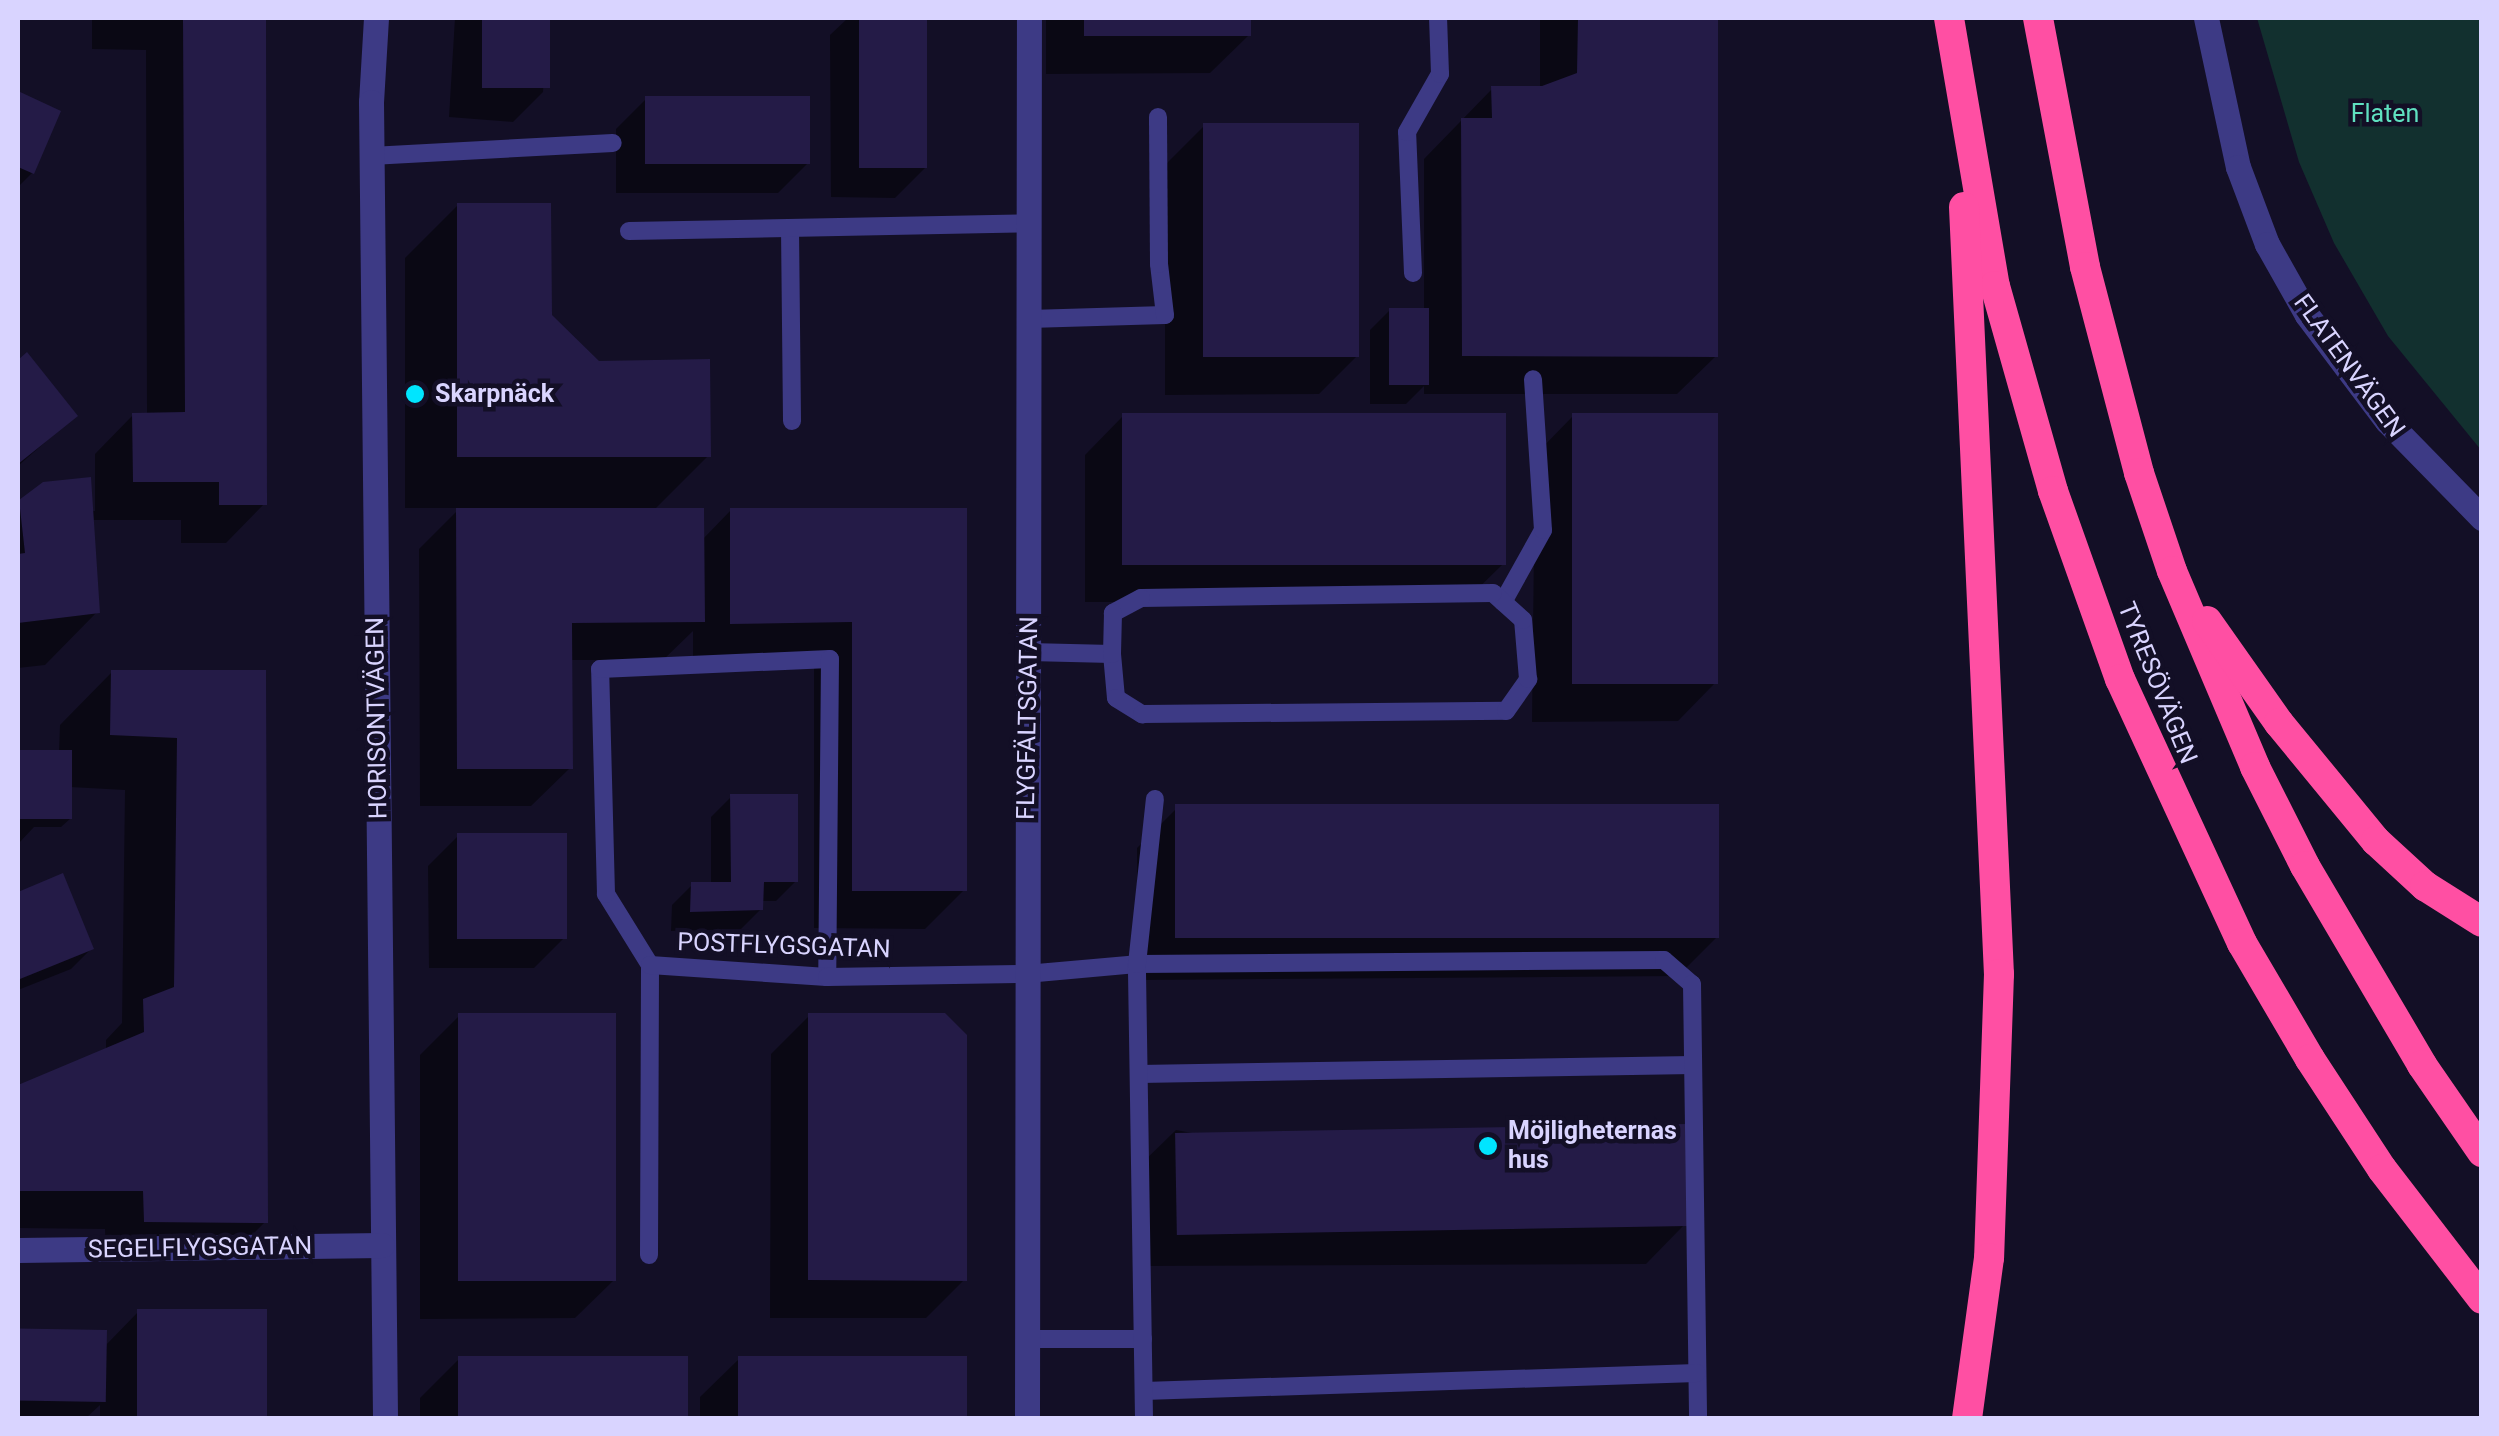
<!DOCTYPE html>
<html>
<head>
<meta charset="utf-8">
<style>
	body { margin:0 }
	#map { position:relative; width:2499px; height:1436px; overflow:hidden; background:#130f26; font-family:Roboto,sans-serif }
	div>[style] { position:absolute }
	.green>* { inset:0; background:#12302f }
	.shadow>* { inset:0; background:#0007 }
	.building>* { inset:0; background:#241b47; transform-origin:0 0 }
	.service>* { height:18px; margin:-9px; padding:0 9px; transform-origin:9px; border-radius:9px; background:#3d3a85 }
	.minor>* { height:25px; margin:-12.5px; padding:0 12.5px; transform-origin:12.5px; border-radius:12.5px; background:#3d3a85 }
	.tertiary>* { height:25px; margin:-12.5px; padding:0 12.5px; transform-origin:12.5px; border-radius:12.5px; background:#3d3a85 }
	.motorway>* { height:30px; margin:-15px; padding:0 15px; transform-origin:15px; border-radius:15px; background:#ff4fa3 }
	.dots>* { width:28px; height:28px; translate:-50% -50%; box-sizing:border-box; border:5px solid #130f26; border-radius:50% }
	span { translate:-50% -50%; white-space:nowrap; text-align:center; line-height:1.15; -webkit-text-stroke:9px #130f26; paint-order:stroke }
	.park-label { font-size:25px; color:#5fe0c0 }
	.street-label { font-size:25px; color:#d9d4ff }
	.poi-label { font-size:25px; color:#d9d4ff; font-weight:700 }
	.left { translate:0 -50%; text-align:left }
	.frame { position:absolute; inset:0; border:20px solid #d9d4ff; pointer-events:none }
</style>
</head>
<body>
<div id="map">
	<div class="green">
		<i style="clip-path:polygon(2257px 18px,2481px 18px,2481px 450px,2388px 336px,2334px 243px,2299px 162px)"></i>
	</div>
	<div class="shadow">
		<i style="clip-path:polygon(92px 18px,263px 18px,264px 504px,226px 543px,181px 543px,181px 520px,91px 520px,97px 612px,45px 665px,18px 668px,18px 505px,95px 511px,95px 454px,133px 415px,147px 415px,146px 50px,92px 49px)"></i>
		<i style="clip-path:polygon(455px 18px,547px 18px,543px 92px,513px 122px,449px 117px)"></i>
		<i style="clip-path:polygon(848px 18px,925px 18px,925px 168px,895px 198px,831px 197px,830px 35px)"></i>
		<i style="clip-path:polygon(1046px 18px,1249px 18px,1249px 35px,1210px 73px,1046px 74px)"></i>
		<i style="clip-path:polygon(1540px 18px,1716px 18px,1716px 356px,1677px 394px,1424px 394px,1424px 386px,1406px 404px,1370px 404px,1370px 330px,1390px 310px,1424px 310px,1424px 159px,1492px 89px,1540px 89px)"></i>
		<i style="clip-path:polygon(18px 94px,58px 112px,32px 173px,18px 187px)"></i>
		<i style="clip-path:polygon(646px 99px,808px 163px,778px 193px,616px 193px,616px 129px)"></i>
		<i style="clip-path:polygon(1204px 126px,1357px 356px,1319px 394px,1165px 395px,1165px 165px)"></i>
		<i style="clip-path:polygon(458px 205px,550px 317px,598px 363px,708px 456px,654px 510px,702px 540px,731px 510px,964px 510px,964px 890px,925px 929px,814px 928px,814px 660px,693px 662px,693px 631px,663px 660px,570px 660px,570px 768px,531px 806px,420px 806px,419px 549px,460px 508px,405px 508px,405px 258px)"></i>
		<i style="clip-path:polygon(27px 356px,75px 416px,18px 466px,18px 363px)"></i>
		<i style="clip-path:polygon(1123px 416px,1503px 564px,1464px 602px,1085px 602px,1085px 455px)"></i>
		<i style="clip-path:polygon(1573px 416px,1716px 682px,1678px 721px,1532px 722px,1535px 455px)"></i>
		<i style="clip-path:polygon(112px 672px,264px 672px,265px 1222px,226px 1261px,106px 1260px,105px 1229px,18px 1228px,18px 1087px,106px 1051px,106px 1040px,122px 1023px,125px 790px,70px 787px,71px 818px,61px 827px,34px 827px,18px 844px,18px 752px,59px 752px,60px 725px)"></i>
		<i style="clip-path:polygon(731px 797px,796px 881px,776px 901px,761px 901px,761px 909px,741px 929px,671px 931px,672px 905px,692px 885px,711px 884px,711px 817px)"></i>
		<i style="clip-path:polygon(1176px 809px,1717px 937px,1678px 976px,1138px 980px,1137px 848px)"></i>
		<i style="clip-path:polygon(458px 836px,564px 938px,534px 968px,429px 968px,428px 866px)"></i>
		<i style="clip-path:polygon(62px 877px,91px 949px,71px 969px,18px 990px,18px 894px)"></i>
		<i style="clip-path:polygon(459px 1016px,614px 1280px,575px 1318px,420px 1319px,420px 1055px)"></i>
		<i style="clip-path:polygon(809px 1016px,964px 1280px,926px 1318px,770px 1318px,771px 1054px)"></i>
		<i style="clip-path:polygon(1176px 1130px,1684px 1225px,1646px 1264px,1137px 1266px,1137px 1168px)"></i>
		<i style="clip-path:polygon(265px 1311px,265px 1418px,100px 1418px,100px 1405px,86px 1418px,18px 1418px,18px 1334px,105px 1332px,105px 1346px,138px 1312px)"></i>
		<i style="clip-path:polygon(685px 1358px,685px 1418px,420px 1418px,420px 1398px,459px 1359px)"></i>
		<i style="clip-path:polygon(964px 1358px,964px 1418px,700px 1418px,700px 1397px,739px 1359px)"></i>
	</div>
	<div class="building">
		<i style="clip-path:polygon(183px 18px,266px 18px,267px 505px,219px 505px,219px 482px,133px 482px,132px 413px,185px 412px)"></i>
		<i style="left:482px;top:18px;width:68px;height:70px"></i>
		<i style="left:859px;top:18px;width:68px;height:150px"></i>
		<i style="left:1084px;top:18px;width:167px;height:18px"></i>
		<i style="clip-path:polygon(1578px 18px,1718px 18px,1718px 357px,1462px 356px,1461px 118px,1492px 118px,1491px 86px,1542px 86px,1577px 73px)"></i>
		<i style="clip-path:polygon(18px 91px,61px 111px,34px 174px,18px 167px)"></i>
		<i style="left:645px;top:96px;width:165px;height:68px"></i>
		<i style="left:1203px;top:123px;width:156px;height:234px"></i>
		<i style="clip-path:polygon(457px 203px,551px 203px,552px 315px,599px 361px,710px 359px,711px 457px,457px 457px)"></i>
		<i style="left:1389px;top:308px;width:40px;height:77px"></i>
		<i style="clip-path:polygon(27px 352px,78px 416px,18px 464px,18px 360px)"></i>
		<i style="left:1506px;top:413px;width:152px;height:384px;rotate:90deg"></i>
		<i style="left:1572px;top:413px;width:146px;height:271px"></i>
		<i style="clip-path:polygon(91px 477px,100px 613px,18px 623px,18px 554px,25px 553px,19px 500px,43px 482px)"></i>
		<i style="clip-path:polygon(456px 508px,704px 508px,705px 622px,572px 623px,573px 769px,457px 769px)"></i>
		<i style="clip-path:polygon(730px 508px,967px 508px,967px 891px,852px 891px,852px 622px,730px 624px)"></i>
		<i style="clip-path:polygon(111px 670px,266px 670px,268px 1223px,144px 1222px,143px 1191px,18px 1191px,18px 1085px,144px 1032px,143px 999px,174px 987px,177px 738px,110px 735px)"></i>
		<i style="left:18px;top:750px;width:54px;height:69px"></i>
		<i style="clip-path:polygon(730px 794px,798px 794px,798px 882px,764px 882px,763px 910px,690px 912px,691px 882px,731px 882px)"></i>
		<i style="left:1719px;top:804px;width:134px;height:544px;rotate:90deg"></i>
		<i style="left:567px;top:833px;width:106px;height:110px;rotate:90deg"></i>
		<i style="clip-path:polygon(63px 873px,94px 949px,20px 979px,18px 892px)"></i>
		<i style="left:458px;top:1013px;width:158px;height:268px"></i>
		<i style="clip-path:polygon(808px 1013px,945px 1013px,967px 1035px,967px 1281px,808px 1280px)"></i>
		<i style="left:1686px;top:1124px;width:102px;height:511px;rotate:89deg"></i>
		<i style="left:137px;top:1309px;width:130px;height:109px"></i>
		<i style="left:107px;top:1330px;width:72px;height:89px;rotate:91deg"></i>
		<i style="left:458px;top:1356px;width:230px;height:62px"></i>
		<i style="left:738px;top:1356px;width:229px;height:62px"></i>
	</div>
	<div class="service">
		<i style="left:371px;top:156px;width:242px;rotate:-3.1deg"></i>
		<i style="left:790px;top:229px;width:192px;rotate:89.4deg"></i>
		<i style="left:629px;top:231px;width:399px;rotate:-1.1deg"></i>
		<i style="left:1413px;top:273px;width:141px;rotate:-92.4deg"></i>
		<i style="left:1407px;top:132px;width:67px;rotate:-60.4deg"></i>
		<i style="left:1440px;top:74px;width:56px;rotate:-92deg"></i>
		<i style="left:1029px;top:319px;width:136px;rotate:-1.7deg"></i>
		<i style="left:1165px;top:315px;width:51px;rotate:-96.7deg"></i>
		<i style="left:1159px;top:264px;width:147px;rotate:-90.4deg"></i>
		<i style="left:1503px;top:602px;width:82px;rotate:-60.9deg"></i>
		<i style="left:1543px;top:530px;width:151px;rotate:-93.8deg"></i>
		<i style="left:1029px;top:652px;width:83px;rotate:1.4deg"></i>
		<i style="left:1112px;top:654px;width:44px;rotate:84.8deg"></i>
		<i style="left:1116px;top:698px;width:31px;rotate:32deg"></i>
		<i style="left:1142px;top:714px;width:364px;rotate:-0.5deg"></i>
		<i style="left:1506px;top:711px;width:39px;rotate:-55deg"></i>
		<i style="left:1528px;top:679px;width:59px;rotate:-94.8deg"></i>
		<i style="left:1523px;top:620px;width:40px;rotate:-138deg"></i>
		<i style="left:1493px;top:593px;width:352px;rotate:179.2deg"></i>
		<i style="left:1141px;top:598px;width:32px;rotate:152deg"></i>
		<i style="left:1113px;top:613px;width:41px;rotate:91.4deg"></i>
		<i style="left:650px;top:965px;width:84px;rotate:-121.8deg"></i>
		<i style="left:606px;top:894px;width:225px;rotate:-91.5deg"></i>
		<i style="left:600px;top:669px;width:230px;rotate:-2.5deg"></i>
		<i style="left:830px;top:659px;width:318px;rotate:90.5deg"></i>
		<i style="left:1139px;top:1074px;width:554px;rotate:-0.93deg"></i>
		<i style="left:649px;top:1255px;width:290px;rotate:-89.8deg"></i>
		<i style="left:650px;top:965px;width:177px;rotate:3.9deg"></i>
		<i style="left:827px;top:977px;width:199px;rotate:-0.9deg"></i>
		<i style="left:1026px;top:974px;width:111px;rotate:-5.1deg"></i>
		<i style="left:1137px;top:964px;width:527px;rotate:-0.43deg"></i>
		<i style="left:1664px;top:960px;width:37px;rotate:41deg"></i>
		<i style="left:1692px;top:984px;width:434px;rotate:89.2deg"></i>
		<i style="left:1027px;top:1339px;width:116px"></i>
		<i style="left:1144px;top:1391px;width:553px;rotate:-1.86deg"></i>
		<i style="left:1144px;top:1418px;width:454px;rotate:-90.9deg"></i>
		<i style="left:1137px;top:964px;width:166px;rotate:-83.8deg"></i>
	</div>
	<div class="minor">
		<i style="left:376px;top:18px;width:84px;rotate:93.4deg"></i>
		<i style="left:371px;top:102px;width:1316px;rotate:89.39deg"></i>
		<i style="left:18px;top:1250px;width:364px;rotate:-0.8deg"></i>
		<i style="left:1027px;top:1418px;width:1400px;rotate:-89.92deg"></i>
	</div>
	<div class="tertiary">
		<i style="left:2206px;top:18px;width:152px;rotate:77.9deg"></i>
		<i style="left:2238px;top:167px;width:82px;rotate:69.4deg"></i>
		<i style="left:2267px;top:244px;width:81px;rotate:60.6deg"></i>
		<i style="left:2307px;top:315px;width:133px;rotate:53deg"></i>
		<i style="left:2387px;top:421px;width:136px;rotate:45.6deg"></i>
	</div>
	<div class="motorway">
		<i style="left:1949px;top:18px;width:272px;rotate:80.3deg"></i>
		<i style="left:1995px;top:286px;width:213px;rotate:74.2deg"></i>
		<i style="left:2053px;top:491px;width:200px;rotate:70.4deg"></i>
		<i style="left:2120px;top:679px;width:291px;rotate:65.2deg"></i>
		<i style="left:2242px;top:943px;width:134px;rotate:59.6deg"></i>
		<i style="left:2310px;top:1059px;width:131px;rotate:56.8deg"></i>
		<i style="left:2382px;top:1169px;width:164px;rotate:52.4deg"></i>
		<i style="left:2038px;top:18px;width:253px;rotate:79.3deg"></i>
		<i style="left:2085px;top:267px;width:213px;rotate:75.3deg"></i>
		<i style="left:2139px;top:473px;width:103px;rotate:71.4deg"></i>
		<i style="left:2172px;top:571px;width:213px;rotate:67deg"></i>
		<i style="left:2255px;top:767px;width:111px;rotate:63.2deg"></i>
		<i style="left:2305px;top:866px;width:231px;rotate:59.5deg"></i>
		<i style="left:2422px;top:1065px;width:106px;rotate:55.4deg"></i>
		<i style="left:1964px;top:207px;width:768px;rotate:87.39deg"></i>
		<i style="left:1999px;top:974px;width:284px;rotate:92deg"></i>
		<i style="left:1989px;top:1258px;width:162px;rotate:97.8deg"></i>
		<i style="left:2207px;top:621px;width:125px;rotate:54.8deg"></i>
		<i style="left:2279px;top:723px;width:153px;rotate:50.6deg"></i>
		<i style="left:2376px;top:841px;width:67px;rotate:42.6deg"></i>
		<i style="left:2425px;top:886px;width:67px;rotate:32.3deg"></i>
	</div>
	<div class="dots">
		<i style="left:415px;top:394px;background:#00e5ff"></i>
		<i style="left:1488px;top:1146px;background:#00e5ff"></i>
	</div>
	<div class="park-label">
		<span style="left:2385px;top:114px">Flaten</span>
	</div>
	<div class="street-label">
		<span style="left:2349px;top:366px;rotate:54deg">FLATENVÄGEN</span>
		<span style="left:2157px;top:683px;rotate:68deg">TYRESÖVÄGEN</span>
		<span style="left:377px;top:718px;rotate:-91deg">HORISONTVÄGEN</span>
		<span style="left:1028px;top:718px;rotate:-89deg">FLYGFÄLTSGATAN</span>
		<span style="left:784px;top:946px;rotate:2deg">POSTFLYGSGATAN</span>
		<span style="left:200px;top:1248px;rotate:-1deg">SEGELFLYGSGATAN</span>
	</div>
	<div class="poi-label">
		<span class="left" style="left:435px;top:394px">Skarpnäck</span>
		<span class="left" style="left:1508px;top:1146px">Möjligheternas<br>hus</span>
	</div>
	<div class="frame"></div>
</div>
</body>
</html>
